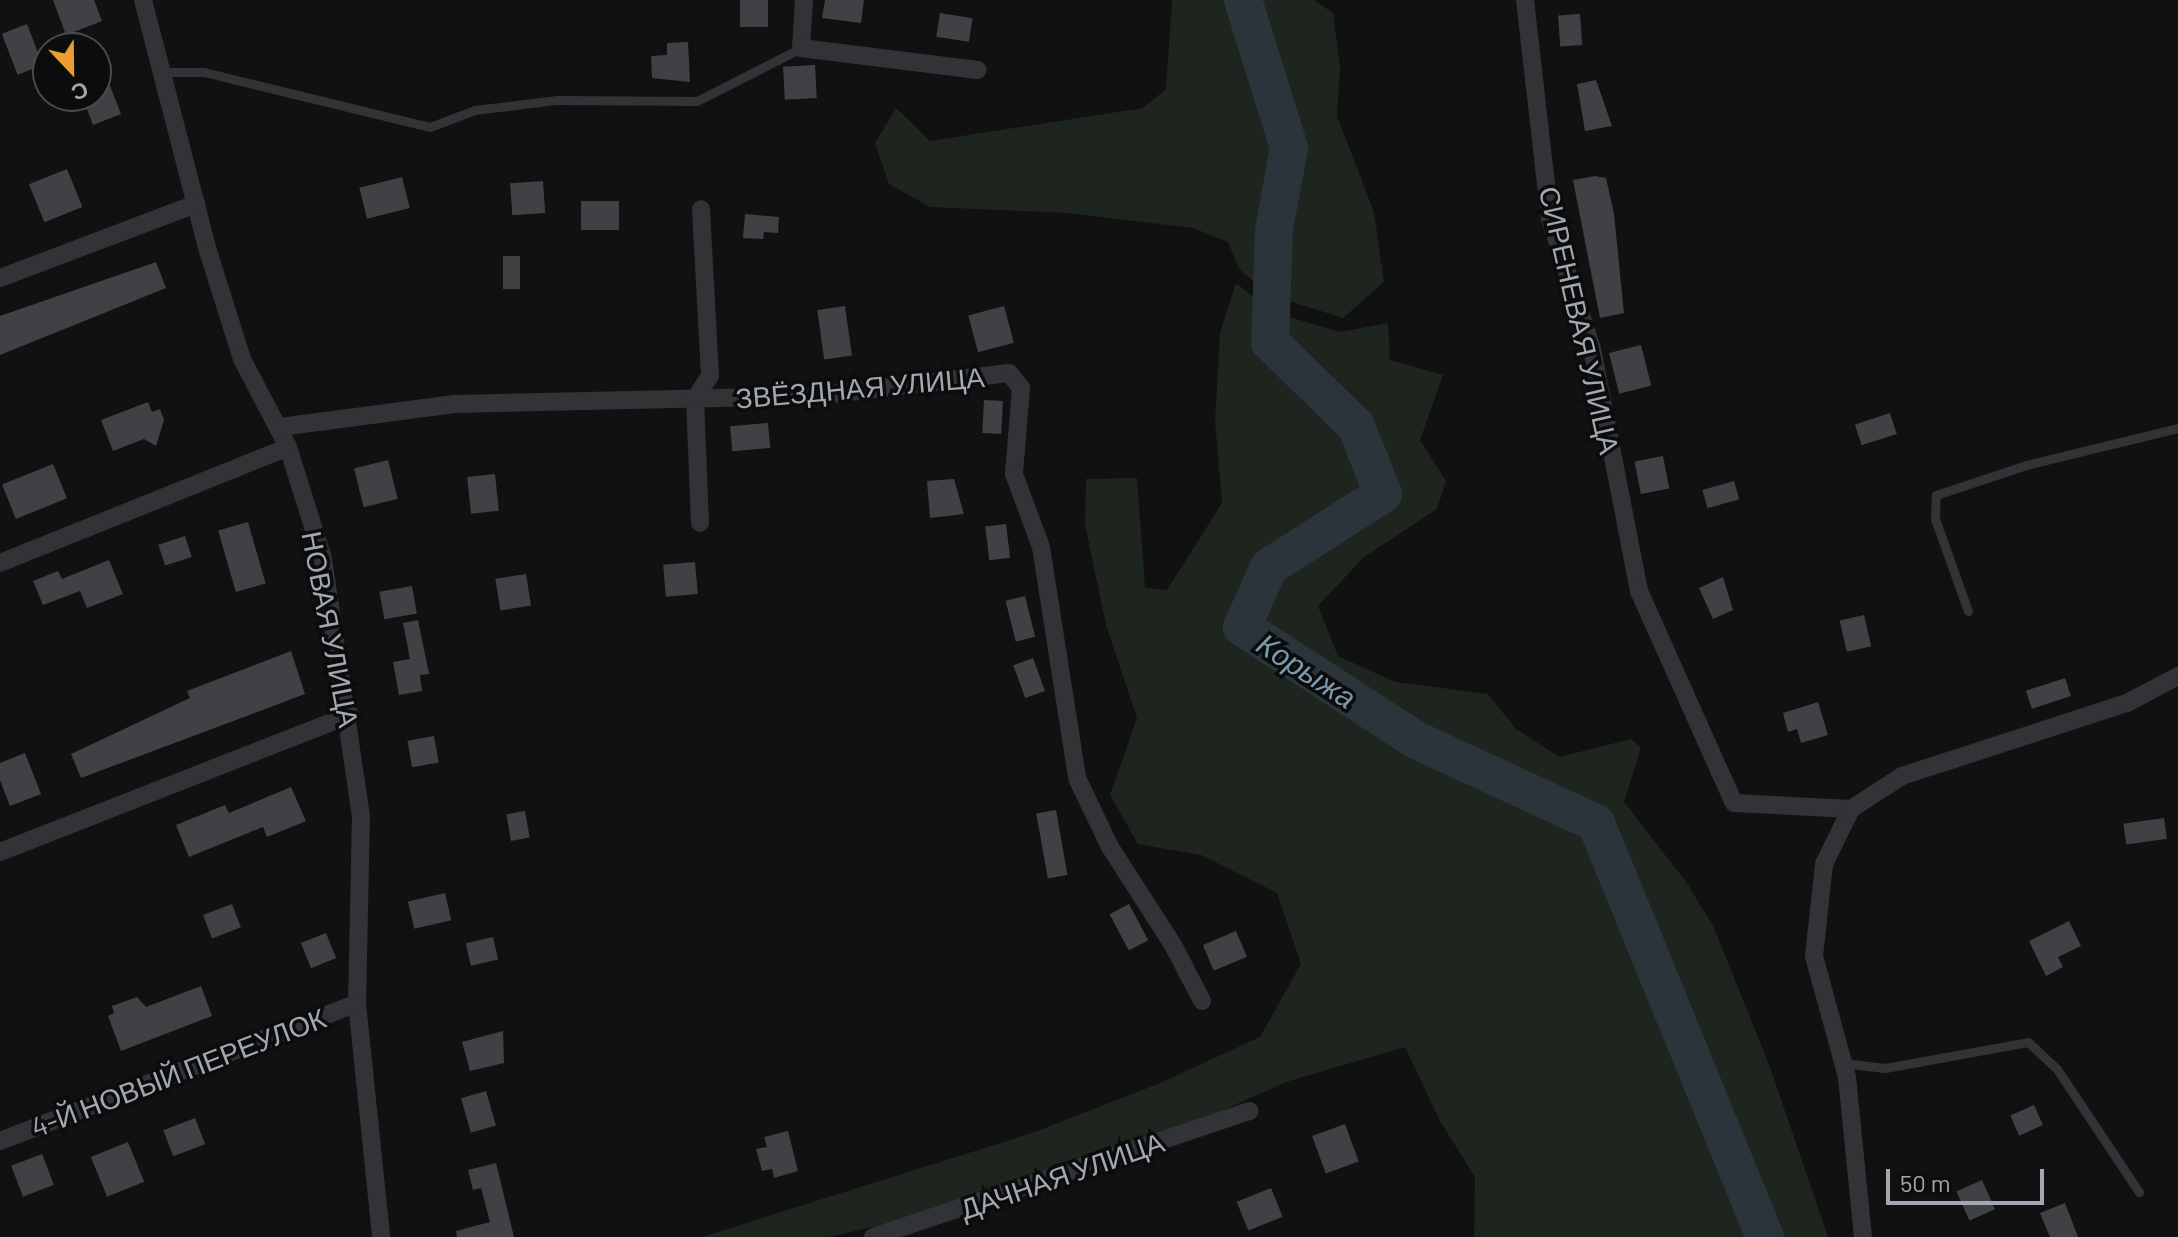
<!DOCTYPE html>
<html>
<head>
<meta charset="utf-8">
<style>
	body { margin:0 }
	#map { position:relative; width:2178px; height:1237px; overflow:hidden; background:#111112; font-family:Barlow,sans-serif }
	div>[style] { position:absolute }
	.green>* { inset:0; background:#1d251e }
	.river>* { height:38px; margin:-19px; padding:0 19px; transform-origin:19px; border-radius:19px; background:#2b343a }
	.building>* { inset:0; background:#404145; transform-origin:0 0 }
	.service>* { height:9px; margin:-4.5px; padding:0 4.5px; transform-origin:4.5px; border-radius:4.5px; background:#323337 }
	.minor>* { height:18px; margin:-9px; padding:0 9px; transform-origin:9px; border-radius:9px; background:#323337 }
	span { translate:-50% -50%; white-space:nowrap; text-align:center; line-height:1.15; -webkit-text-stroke:7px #0c0c0d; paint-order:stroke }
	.street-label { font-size:28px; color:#a2a8b2 }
	.water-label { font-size:30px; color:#7a99ad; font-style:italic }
	.north { position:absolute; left:32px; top:32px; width:80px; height:80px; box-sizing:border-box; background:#0c0c0d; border:2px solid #484a4f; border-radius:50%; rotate:158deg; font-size:22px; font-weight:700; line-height:32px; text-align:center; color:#a2a8b2 }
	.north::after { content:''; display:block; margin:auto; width:28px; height:36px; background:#eb9e2f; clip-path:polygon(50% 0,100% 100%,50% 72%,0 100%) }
	.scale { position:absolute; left:1886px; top:1169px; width:158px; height:36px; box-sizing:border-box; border:4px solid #a2a8b2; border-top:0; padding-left:10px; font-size:24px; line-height:28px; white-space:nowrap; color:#a2a8b2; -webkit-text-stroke:6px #0c0c0d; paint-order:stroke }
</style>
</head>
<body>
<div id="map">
	<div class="green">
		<i style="clip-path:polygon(1172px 0,1314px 0,1333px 13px,1340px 66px,1337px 116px,1374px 212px,1384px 282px,1343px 318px,1270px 295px,1239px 269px,1228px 242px,1193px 228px,1068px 213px,930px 207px,889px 184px,875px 143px,896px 108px,930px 141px,1143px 108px,1166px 89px)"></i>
		<i style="clip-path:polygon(1236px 283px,1272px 312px,1340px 332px,1388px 323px,1390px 360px,1443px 375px,1420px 440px,1446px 481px,1437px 509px,1364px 557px,1318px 606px,1338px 656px,1395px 682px,1488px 694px,1515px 728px,1559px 757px,1631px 739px,1641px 748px,1624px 802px,1687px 883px,1714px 928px,1770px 1067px,1828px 1237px,1474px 1237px,1475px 1177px,1440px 1121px,1405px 1047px,1286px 1082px,1197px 1122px,990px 1199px,830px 1237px,702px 1237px,1032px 1133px,1158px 1084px,1260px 1037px,1301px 964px,1277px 893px,1201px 855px,1138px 844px,1110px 795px,1137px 718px,1106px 625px,1085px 524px,1086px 479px,1137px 478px,1145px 588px,1167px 590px,1222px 503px,1215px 421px,1220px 333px)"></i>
	</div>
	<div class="river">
		<i style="left:1243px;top:0;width:155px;rotate:72.7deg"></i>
		<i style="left:1289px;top:148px;width:83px;rotate:100.4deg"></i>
		<i style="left:1274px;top:230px;width:112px;rotate:92deg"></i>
		<i style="left:1270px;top:342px;width:120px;rotate:44.3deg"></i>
		<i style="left:1356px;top:426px;width:73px;rotate:68.3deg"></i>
		<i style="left:1383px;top:494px;width:135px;rotate:147.4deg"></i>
		<i style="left:1269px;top:567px;width:66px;rotate:114.2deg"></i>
		<i style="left:1242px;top:627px;width:207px;rotate:33deg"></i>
		<i style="left:1416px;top:740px;width:198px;rotate:24.8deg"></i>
		<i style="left:1596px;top:823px;width:447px;rotate:67.8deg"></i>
	</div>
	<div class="building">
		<i style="clip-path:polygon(53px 0,94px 0,102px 21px,66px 35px)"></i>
		<i style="left:740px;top:0;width:28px;height:27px"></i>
		<i style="clip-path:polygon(825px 0,864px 0,861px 23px,822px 18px)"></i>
		<i style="left:940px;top:13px;width:33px;height:24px;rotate:9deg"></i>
		<i style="left:1580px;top:14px;width:31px;height:22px;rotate:86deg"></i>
		<i style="left:27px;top:24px;width:44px;height:27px;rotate:69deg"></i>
		<i style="clip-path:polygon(688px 42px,690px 82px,652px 78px,651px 56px,667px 55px,667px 43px)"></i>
		<i style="left:815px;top:65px;width:33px;height:32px;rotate:87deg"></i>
		<i style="clip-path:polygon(1596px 80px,1612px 126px,1585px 131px,1577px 84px)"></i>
		<i style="clip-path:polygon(109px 83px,121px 114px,93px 125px,82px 96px,96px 96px,96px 88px)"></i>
		<i style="left:67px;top:169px;width:41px;height:41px;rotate:68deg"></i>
		<i style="clip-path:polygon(1595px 176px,1606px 178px,1614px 214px,1624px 313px,1600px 318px,1573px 180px)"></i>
		<i style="left:402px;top:177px;width:32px;height:44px;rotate:76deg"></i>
		<i style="left:543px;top:181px;width:32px;height:33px;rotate:86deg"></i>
		<i style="left:581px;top:201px;width:38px;height:29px"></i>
		<i style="clip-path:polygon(745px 214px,779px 217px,778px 233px,764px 232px,763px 239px,743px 238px)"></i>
		<i style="left:503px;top:256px;width:17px;height:33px"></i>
		<i style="clip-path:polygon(156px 262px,166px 288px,0 355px,0 316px)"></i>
		<i style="left:845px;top:306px;width:50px;height:28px;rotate:82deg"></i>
		<i style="left:1004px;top:306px;width:38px;height:37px;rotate:75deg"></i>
		<i style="left:1641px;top:345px;width:42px;height:33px;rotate:76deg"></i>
		<i style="left:984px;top:400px;width:19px;height:33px;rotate:3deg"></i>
		<i style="clip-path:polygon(148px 402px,152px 412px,160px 409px,164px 420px,156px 446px,144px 439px,113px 451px,101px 420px)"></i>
		<i style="left:1890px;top:413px;width:22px;height:37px;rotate:72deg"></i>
		<i style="left:768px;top:423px;width:25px;height:38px;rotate:85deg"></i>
		<i style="left:1663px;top:456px;width:33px;height:29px;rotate:79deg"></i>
		<i style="left:388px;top:460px;width:40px;height:35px;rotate:76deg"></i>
		<i style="left:53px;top:464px;width:37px;height:55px;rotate:68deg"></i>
		<i style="left:495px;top:474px;width:37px;height:28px;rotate:84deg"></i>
		<i style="clip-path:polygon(954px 479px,964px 514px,930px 518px,927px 481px)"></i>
		<i style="left:1734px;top:481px;width:19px;height:33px;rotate:74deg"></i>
		<i style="left:248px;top:522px;width:64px;height:31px;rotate:74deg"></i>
		<i style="left:1006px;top:524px;width:34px;height:21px;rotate:83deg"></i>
		<i style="left:185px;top:536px;width:22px;height:28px;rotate:72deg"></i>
		<i style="clip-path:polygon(109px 560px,123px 594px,87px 608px,80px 591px,43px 605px,33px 581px,58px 571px,62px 579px)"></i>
		<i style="left:695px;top:562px;width:32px;height:32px;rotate:85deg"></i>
		<i style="left:526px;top:574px;width:32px;height:31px;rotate:81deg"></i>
		<i style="clip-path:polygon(1723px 577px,1733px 610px,1713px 619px,1699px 588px)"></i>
		<i style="left:412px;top:586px;width:28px;height:33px;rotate:80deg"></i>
		<i style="left:1025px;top:596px;width:42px;height:20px;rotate:76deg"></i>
		<i style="left:1864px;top:615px;width:32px;height:25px;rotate:77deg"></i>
		<i style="clip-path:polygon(418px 620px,429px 674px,420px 675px,422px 691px,399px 695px,393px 662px,410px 659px,403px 623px)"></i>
		<i style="clip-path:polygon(291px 651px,305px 694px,81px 778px,71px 754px,190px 698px,187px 691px)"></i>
		<i style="left:1033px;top:658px;width:35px;height:21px;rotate:70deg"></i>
		<i style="left:2065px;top:678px;width:19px;height:41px;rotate:72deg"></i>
		<i style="clip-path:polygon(1818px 702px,1828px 735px,1801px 743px,1797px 729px,1788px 732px,1783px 713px)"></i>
		<i style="left:434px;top:736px;width:27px;height:27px;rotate:80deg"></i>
		<i style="clip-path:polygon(25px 753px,41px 794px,10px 806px,0 780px,0 763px)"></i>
		<i style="clip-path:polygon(291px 787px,306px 821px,267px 837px,263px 827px,189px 857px,176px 825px,225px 805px,229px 813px)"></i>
		<i style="left:1056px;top:810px;width:66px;height:20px;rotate:80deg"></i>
		<i style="left:525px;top:811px;width:27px;height:19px;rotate:80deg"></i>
		<i style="left:2164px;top:818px;width:21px;height:41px;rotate:82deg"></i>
		<i style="left:445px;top:893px;width:28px;height:38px;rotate:77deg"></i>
		<i style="left:232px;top:904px;width:25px;height:31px;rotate:69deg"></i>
		<i style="left:1129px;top:904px;width:41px;height:22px;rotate:62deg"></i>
		<i style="clip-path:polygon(2069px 921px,2081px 946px,2058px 957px,2063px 967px,2046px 976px,2029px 941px)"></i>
		<i style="left:1236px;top:931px;width:28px;height:36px;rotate:67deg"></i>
		<i style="left:326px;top:933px;width:27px;height:27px;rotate:68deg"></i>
		<i style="left:493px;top:937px;width:23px;height:28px;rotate:77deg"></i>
		<i style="clip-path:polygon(201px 986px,212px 1016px,121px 1051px,108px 1016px,114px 1013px,112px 1006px,137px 997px,146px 1007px)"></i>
		<i style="clip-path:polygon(503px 1031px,504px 1063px,470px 1071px,462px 1042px)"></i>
		<i style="left:486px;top:1091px;width:36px;height:26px;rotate:74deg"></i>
		<i style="left:2034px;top:1105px;width:22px;height:26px;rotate:66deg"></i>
		<i style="left:195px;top:1118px;width:28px;height:34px;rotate:69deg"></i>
		<i style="left:1345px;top:1124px;width:40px;height:35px;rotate:70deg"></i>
		<i style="clip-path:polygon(788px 1131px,798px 1171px,774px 1178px,772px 1169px,762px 1171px,756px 1149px,767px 1147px,764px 1137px)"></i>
		<i style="left:128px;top:1142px;width:43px;height:40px;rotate:68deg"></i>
		<i style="left:42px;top:1154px;width:33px;height:33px;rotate:69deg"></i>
		<i style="clip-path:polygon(496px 1163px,514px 1237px,457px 1237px,456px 1231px,490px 1222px,481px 1188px,473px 1190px,468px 1170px)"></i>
		<i style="left:1982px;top:1180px;width:32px;height:28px;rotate:66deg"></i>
		<i style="left:1271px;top:1188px;width:31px;height:37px;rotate:68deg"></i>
		<i style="clip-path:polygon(2065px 1203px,2078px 1237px,2050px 1237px,2040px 1213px)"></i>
	</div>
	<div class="service">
		<i style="left:160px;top:72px;width:44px"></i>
		<i style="left:204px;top:72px;width:233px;rotate:13.7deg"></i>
		<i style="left:430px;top:127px;width:48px;rotate:-20.7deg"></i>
		<i style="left:475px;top:110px;width:83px;rotate:-7deg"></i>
		<i style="left:557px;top:100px;width:140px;rotate:0.4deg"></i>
		<i style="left:697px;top:101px;width:117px;rotate:-27deg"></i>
		<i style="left:1968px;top:611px;width:98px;rotate:-109.7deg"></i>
		<i style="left:1935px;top:519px;width:24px;rotate:-88deg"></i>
		<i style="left:1936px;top:495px;width:95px;rotate:-18.4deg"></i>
		<i style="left:2026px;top:465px;width:156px;rotate:-13.7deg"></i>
		<i style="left:1843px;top:1063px;width:42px;rotate:6.8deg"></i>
		<i style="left:1885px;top:1068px;width:145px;rotate:-10.3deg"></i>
		<i style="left:2028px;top:1042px;width:40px;rotate:43deg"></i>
		<i style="left:2057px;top:1069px;width:148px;rotate:56.3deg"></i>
	</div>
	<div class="minor">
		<i style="left:143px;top:0;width:259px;rotate:75.5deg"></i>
		<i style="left:208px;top:251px;width:113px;rotate:72.5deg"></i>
		<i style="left:242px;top:359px;width:99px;rotate:62.4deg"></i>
		<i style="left:288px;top:447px;width:117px;rotate:72.6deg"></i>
		<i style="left:323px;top:559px;width:259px;rotate:81.6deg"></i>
		<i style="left:361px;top:815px;width:188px;rotate:91.2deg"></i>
		<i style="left:357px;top:1003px;width:235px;rotate:84.1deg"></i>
		<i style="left:804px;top:0;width:48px;rotate:93.6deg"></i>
		<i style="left:801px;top:48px;width:178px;rotate:7.1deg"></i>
		<i style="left:1525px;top:0;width:220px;rotate:83.5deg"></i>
		<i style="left:1550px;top:219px;width:137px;rotate:72.1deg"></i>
		<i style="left:1592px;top:349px;width:247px;rotate:79deg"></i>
		<i style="left:1639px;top:591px;width:232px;rotate:65.9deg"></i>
		<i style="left:1734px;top:803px;width:117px;rotate:2.9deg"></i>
		<i style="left:0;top:278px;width:210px;rotate:-20.7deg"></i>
		<i style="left:280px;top:427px;width:176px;rotate:-7.5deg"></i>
		<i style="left:454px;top:404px;width:362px;rotate:-1.3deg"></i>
		<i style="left:816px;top:396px;width:194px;rotate:-6.8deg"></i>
		<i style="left:1009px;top:373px;width:19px;rotate:51deg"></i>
		<i style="left:1021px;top:388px;width:86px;rotate:94.7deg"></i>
		<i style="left:1014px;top:474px;width:78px;rotate:69.7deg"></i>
		<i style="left:1041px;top:547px;width:234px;rotate:81.1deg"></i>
		<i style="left:1077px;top:778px;width:76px;rotate:64.4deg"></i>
		<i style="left:1110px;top:847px;width:117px;rotate:57.3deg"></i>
		<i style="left:1173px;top:945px;width:63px;rotate:62.6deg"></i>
		<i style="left:700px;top:523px;width:124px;rotate:-92.3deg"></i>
		<i style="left:695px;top:399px;width:27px;rotate:-57deg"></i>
		<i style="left:710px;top:376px;width:167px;rotate:-93.1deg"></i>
		<i style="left:0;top:563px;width:310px;rotate:-21.9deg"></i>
		<i style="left:0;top:852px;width:376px;rotate:-21.4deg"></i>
		<i style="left:0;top:1141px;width:383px;rotate:-21.1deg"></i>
		<i style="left:873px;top:1237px;width:397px;rotate:-18.5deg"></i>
		<i style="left:1863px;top:1237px;width:161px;rotate:-95.7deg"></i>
		<i style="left:1847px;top:1077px;width:125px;rotate:-105.3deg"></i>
		<i style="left:1814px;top:956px;width:93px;rotate:-83.8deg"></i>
		<i style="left:1824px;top:864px;width:61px;rotate:-63.9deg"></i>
		<i style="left:1851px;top:809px;width:61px;rotate:-32.9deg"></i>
		<i style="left:1902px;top:776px;width:237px;rotate:-18deg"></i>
		<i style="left:2127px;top:703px;width:58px;rotate:-27.9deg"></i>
	</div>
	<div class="street-label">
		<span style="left:1580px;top:320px;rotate:77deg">СИРЕНЕВАЯ УЛИЦА</span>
		<span style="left:860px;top:387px;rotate:-5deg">ЗВЁЗДНАЯ УЛИЦА</span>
		<span style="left:331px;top:629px;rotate:79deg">НОВАЯ УЛИЦА</span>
		<span style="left:178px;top:1072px;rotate:-21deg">4-Й НОВЫЙ ПЕРЕУЛОК</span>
		<span style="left:1062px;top:1175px;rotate:-19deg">ДАЧНАЯ УЛИЦА</span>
	</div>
	<div class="water-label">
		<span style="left:1307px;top:670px;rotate:33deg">Корыжа</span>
	</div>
	<div class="north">С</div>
	<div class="scale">50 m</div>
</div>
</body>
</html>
